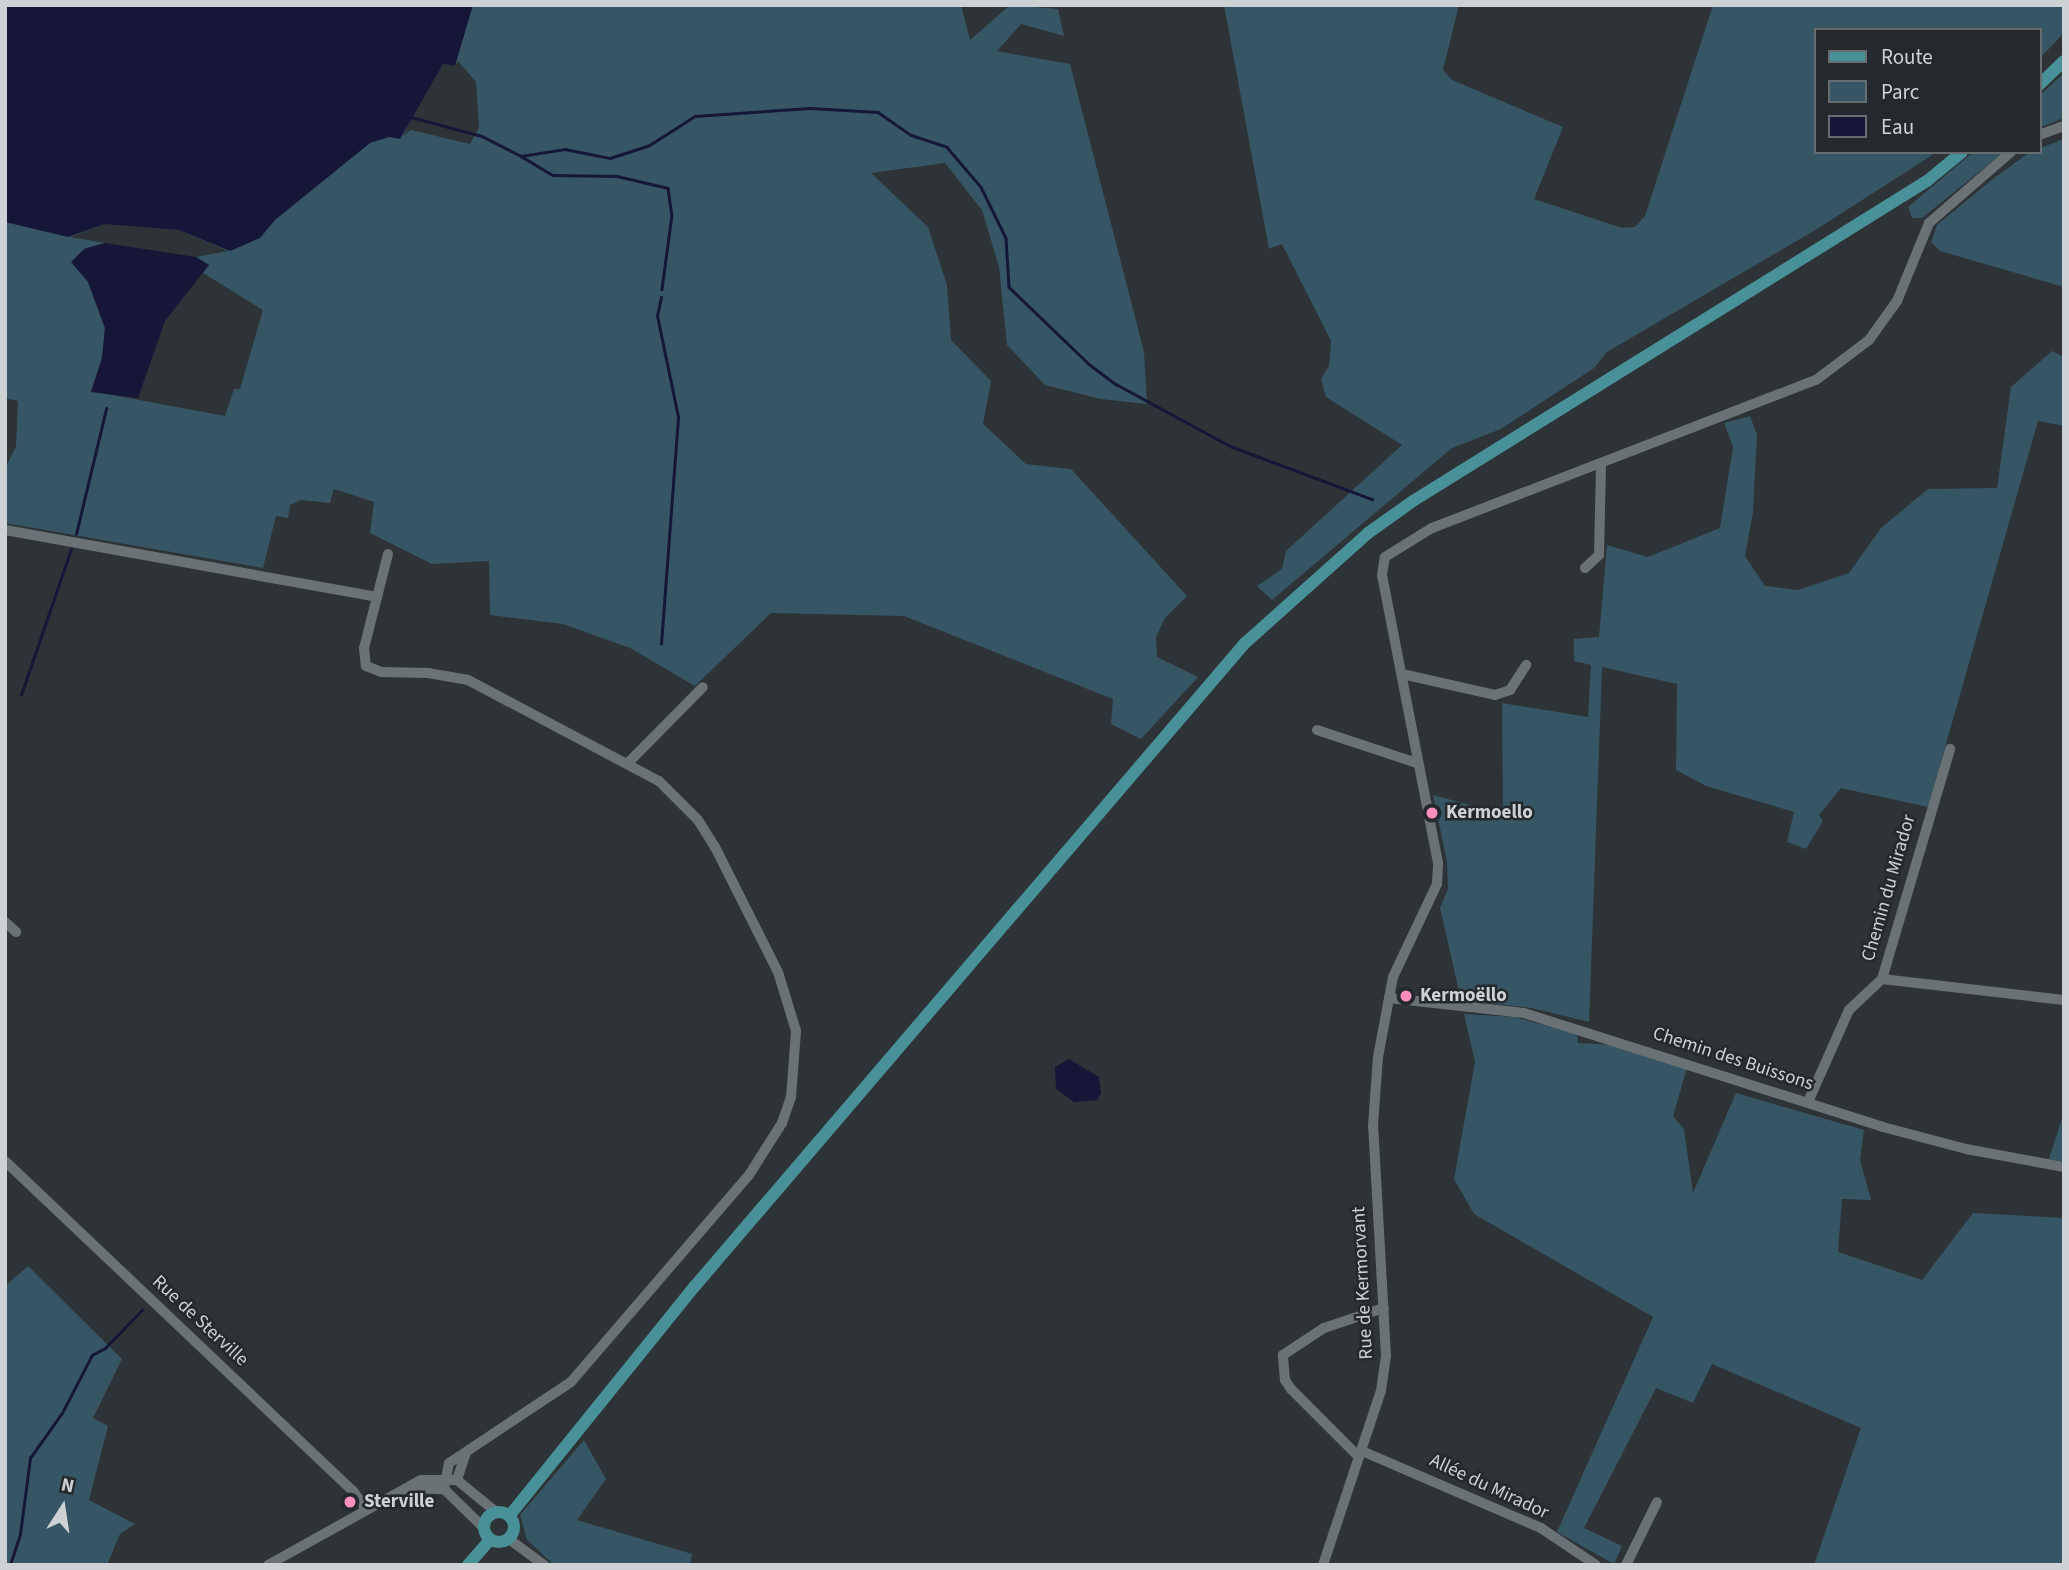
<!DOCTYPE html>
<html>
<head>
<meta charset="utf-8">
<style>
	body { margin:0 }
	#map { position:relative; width:2069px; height:1570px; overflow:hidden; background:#2d3336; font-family:"Source Sans 3",sans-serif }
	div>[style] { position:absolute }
	.green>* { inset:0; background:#375665 }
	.water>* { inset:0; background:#161738 }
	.stream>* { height:2.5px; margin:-1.25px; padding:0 1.25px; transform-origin:1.25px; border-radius:1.25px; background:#161738 }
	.minor>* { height:10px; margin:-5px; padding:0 5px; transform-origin:5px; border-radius:5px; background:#6b7275 }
	.major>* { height:12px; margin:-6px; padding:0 6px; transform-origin:6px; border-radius:6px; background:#499198 }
	.major>.ring { margin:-6px; padding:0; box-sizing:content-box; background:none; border:12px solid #499198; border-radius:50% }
	.dots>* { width:19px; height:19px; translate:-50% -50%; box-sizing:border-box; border:4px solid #23292c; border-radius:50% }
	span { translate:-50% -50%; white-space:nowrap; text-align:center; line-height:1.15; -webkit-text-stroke:5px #23292c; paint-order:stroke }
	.poi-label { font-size:19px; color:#ced2d4; font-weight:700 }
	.left { translate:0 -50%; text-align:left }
	.street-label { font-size:19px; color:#ced2d4 }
	.frame { position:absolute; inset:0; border:7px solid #ced2d4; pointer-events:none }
	.legend { position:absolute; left:1814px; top:28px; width:228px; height:126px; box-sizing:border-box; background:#23292c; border:2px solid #676d6f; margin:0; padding:9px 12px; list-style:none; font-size:21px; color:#ced2d4 }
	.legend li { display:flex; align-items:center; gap:14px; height:35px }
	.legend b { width:35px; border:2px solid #676d6f }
	.north { position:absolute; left:28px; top:1472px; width:70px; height:70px; -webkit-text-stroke:5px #23292c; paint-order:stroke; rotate:12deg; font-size:19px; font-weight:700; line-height:28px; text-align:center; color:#ced2d4 }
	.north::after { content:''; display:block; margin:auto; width:24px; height:32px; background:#ced2d4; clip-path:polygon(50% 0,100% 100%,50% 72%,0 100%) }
</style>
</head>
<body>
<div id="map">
	<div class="green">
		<i style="clip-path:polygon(evenodd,5px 5px,961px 5px,970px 40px,1010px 5px,1058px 9px,1064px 36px,1021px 24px,997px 51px,1070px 64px,1144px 352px,1147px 404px,1101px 399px,1045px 385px,1007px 345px,999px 267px,982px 210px,945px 163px,871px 173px,928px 227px,947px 285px,951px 340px,991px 381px,983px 424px,1026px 464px,1071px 469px,1187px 596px,1165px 618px,1156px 637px,1157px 657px,1198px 677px,1141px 739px,1111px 724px,1113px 699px,904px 616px,771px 613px,695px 686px,630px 648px,563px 624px,490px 615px,489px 561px,432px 564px,370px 533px,374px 502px,334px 489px,330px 503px,301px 500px,290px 505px,288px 518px,276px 516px,263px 568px,5px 523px,5px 469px,16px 446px,18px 401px,5px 398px,5px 5px,458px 61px,476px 82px,479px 128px,470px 144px,411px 130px,403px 136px,417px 104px,443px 64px,455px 66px,458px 61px,5px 5px,122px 223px,179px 230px,228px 251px,196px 257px,209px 265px,203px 273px,263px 310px,240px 389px,234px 389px,225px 416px,91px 391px,102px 358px,105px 328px,88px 282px,84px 249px,105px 243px,70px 237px,105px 224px,122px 223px)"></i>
		<i style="clip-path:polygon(1224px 5px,1459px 5px,1443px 70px,1452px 80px,1563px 127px,1534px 199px,1622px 228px,1635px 227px,1645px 216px,1713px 5px,2064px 5px,2064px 33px,2039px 59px,2039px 30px,1815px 30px,1815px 152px,1937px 152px,1817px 229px,1607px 352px,1594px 368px,1501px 429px,1452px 448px,1272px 600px,1257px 586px,1282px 569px,1286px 551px,1402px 445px,1326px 397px,1321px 379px,1329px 366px,1331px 341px,1282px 244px,1269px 249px)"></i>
		<i style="clip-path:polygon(2064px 73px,2064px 118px,2039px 128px,2039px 96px)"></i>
		<i style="clip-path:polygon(2064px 139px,2064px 287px,1940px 251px,1931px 242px,1937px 225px,1994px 178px,2030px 152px)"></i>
		<i style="clip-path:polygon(1973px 152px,2004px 152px,1922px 218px,1912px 218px,1908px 207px)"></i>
		<i style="clip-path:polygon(2052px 351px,2064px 357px,2064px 426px,2038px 421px,1928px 807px,1841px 788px,1819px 815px,1823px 821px,1806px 849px,1787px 842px,1794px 812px,1706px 786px,1676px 770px,1677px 684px,1602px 667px,1589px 1022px,1532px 1008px,1461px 1000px,1440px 908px,1448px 889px,1447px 862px,1433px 795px,1503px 814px,1502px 703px,1588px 717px,1591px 665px,1574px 661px,1574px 639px,1599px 637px,1607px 545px,1648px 557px,1720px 528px,1733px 447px,1724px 423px,1750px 416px,1757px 435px,1753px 512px,1745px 556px,1765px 586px,1798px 590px,1849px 573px,1881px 528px,1928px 489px,1997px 488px,2011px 387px)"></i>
		<i style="clip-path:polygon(1464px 1014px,1515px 1017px,1577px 1034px,1578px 1043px,1614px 1045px,1687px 1068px,1673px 1116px,1684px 1129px,1693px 1193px,1736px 1093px,1864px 1130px,1860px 1160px,1871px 1200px,1842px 1199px,1838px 1252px,1922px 1280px,1973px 1213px,2064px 1218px,2064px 1565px,1814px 1565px,1861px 1428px,1712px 1364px,1693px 1403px,1656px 1388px,1584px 1528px,1622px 1546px,1614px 1564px,1557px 1532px,1653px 1317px,1474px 1214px,1454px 1179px,1475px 1062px)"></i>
		<i style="clip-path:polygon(2064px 1112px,2064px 1162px,2049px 1159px)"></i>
		<i style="clip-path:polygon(28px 1266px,122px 1359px,93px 1418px,108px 1426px,89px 1500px,135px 1524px,120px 1534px,107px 1565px,5px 1565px,5px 1286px)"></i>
		<i style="clip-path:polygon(584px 1440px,606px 1479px,577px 1520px,692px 1554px,690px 1565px,554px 1565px,527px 1540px,520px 1515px)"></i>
	</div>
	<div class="water">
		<i style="clip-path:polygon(5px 5px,473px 5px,455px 66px,443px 64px,400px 139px,389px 137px,370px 143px,275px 220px,260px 238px,230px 251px,179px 230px,105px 224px,68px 237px,5px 222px)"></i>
		<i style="clip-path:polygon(105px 243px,196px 257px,209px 265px,165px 321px,138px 398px,91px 392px,102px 358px,105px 328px,88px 282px,71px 262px,84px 249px)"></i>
		<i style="clip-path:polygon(1069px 1059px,1099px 1077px,1101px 1093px,1097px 1100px,1074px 1102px,1056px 1089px,1055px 1067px)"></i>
	</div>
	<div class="stream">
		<i style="left:411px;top:117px;width:73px;rotate:15deg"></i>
		<i style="left:482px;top:136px;width:44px;rotate:27.1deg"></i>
		<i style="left:521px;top:156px;width:45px;rotate:-9deg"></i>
		<i style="left:565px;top:149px;width:46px;rotate:11.3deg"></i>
		<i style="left:610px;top:158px;width:40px;rotate:-18deg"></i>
		<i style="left:648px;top:146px;width:56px;rotate:-32.6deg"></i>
		<i style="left:695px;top:116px;width:115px;rotate:-4deg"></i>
		<i style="left:810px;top:108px;width:68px;rotate:3.4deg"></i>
		<i style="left:878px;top:112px;width:40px;rotate:34.9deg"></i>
		<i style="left:911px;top:135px;width:38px;rotate:18deg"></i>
		<i style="left:947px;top:147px;width:52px;rotate:49.6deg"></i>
		<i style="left:981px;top:187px;width:57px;rotate:63.9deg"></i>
		<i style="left:1006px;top:238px;width:49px;rotate:86.5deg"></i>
		<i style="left:1009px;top:287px;width:111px;rotate:43.9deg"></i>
		<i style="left:1089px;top:364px;width:34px;rotate:37deg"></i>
		<i style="left:1116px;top:384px;width:130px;rotate:28.5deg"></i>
		<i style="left:1230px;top:446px;width:152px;rotate:20.5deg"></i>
		<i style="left:521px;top:156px;width:37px;rotate:31deg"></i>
		<i style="left:553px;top:175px;width:64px;rotate:0.9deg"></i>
		<i style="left:617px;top:176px;width:52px;rotate:13.2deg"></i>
		<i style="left:668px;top:188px;width:27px;rotate:82deg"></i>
		<i style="left:672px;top:215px;width:75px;rotate:97.7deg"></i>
		<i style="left:76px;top:534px;width:129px;rotate:-76.5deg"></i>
		<i style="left:661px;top:644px;width:228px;rotate:-85.7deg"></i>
		<i style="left:678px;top:417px;width:103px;rotate:-101.7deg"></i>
		<i style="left:657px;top:316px;width:19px;rotate:-78deg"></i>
		<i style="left:21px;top:695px;width:154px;rotate:-71.1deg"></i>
		<i style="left:10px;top:1565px;width:33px;rotate:-72deg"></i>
		<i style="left:20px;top:1534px;width:77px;rotate:-82.5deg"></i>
		<i style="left:30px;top:1458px;width:55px;rotate:-54.6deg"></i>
		<i style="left:62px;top:1413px;width:65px;rotate:-62.7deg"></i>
		<i style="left:92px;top:1355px;width:15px;rotate:-28deg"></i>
		<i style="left:105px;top:1348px;width:53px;rotate:-45.8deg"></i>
	</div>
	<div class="minor">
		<i style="left:2039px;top:135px;width:27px;rotate:-20deg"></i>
		<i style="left:5px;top:530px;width:378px;rotate:10.2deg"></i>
		<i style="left:388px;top:554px;width:97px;rotate:104.3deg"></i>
		<i style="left:364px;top:648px;width:18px;rotate:84deg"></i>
		<i style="left:366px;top:666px;width:17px;rotate:21deg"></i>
		<i style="left:382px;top:672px;width:46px;rotate:1.2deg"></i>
		<i style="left:428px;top:673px;width:41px;rotate:9.9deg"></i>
		<i style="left:468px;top:680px;width:216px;rotate:27.9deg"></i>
		<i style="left:659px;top:781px;width:55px;rotate:45deg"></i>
		<i style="left:698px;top:820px;width:32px;rotate:58deg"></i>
		<i style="left:715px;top:847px;width:140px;rotate:63.3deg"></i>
		<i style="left:778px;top:972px;width:62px;rotate:73deg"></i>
		<i style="left:796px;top:1031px;width:66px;rotate:94.3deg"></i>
		<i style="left:791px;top:1097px;width:28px;rotate:109deg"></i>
		<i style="left:782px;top:1123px;width:62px;rotate:122.4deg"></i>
		<i style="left:749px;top:1175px;width:273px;rotate:130.7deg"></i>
		<i style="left:571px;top:1382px;width:146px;rotate:146.4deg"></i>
		<i style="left:449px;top:1463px;width:26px;rotate:101deg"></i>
		<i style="left:1585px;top:568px;width:19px;rotate:-43deg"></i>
		<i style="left:1599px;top:555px;width:91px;rotate:-88.7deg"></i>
		<i style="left:1402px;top:674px;width:95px;rotate:12.7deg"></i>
		<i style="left:1495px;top:695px;width:16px;rotate:-18deg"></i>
		<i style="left:1510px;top:690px;width:30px;rotate:-57deg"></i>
		<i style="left:1317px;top:730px;width:105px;rotate:18.3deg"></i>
		<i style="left:629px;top:762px;width:105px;rotate:-45.4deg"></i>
		<i style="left:5px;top:922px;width:15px;rotate:42deg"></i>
		<i style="left:1882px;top:979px;width:183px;rotate:6.6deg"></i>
		<i style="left:1389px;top:998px;width:136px;rotate:6.3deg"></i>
		<i style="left:1524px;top:1013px;width:377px;rotate:17.6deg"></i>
		<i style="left:1883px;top:1127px;width:86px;rotate:14.8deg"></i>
		<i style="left:1966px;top:1149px;width:100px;rotate:10.4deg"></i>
		<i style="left:1808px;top:1102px;width:101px;rotate:-66deg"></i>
		<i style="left:1849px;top:1010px;width:45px;rotate:-43.2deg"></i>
		<i style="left:1882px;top:979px;width:240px;rotate:-73.5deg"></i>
		<i style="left:5px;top:1161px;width:480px;rotate:43.5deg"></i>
		<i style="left:353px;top:1491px;width:22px;rotate:54deg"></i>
		<i style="left:1362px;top:1451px;width:195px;rotate:23.3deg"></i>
		<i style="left:1541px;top:1528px;width:66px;rotate:33.9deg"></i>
		<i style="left:1359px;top:1457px;width:96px;rotate:-135deg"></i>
		<i style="left:1291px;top:1389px;width:11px;rotate:-124deg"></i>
		<i style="left:1285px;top:1380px;width:25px;rotate:-95deg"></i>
		<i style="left:1283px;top:1355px;width:49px;rotate:-33.4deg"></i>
		<i style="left:1324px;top:1328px;width:63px;rotate:-18.4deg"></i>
		<i style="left:457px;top:1480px;width:29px;rotate:-72deg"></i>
		<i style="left:409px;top:1488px;width:35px;rotate:2deg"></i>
		<i style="left:444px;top:1489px;width:56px;rotate:44.3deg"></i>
		<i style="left:509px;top:1539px;width:44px;rotate:36.6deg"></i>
		<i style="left:268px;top:1565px;width:175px;rotate:-29.1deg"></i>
		<i style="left:421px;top:1480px;width:36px"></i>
		<i style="left:457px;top:1480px;width:50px;rotate:39.4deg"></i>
		<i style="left:1323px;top:1565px;width:183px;rotate:-71.6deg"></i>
		<i style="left:1381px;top:1391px;width:35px;rotate:-82deg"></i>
		<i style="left:1386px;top:1356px;width:230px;rotate:-93.2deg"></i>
		<i style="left:1373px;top:1126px;width:69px;rotate:-85.9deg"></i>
		<i style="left:1378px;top:1057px;width:81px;rotate:-79.4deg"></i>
		<i style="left:1393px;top:977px;width:103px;rotate:-64.7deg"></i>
		<i style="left:1437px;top:884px;width:21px;rotate:-87deg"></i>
		<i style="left:1438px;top:863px;width:293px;rotate:-101deg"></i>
		<i style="left:1382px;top:575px;width:18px;rotate:-81deg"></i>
		<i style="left:1385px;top:557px;width:55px;rotate:-31.7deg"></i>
		<i style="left:1432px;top:528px;width:412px;rotate:-21.1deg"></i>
		<i style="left:1816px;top:380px;width:66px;rotate:-37deg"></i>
		<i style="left:1869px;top:340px;width:48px;rotate:-54.3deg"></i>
		<i style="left:1897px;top:301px;width:84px;rotate:-67.7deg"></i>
		<i style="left:1929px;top:223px;width:108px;rotate:-40.9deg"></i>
		<i style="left:1626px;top:1565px;width:70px;rotate:-63.8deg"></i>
	</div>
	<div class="major">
		<i style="left:2039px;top:85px;width:35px;rotate:-44deg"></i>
		<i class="ring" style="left:484px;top:1512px;width:18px;height:18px"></i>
		<i style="left:510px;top:1515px;width:294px;rotate:-51.1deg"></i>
		<i style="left:695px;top:1286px;width:845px;rotate:-49.46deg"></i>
		<i style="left:1244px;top:644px;width:166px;rotate:-41.8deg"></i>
		<i style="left:1368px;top:533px;width:55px;rotate:-35.4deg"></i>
		<i style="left:1413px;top:501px;width:605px;rotate:-31.91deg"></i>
		<i style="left:1927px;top:181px;width:45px;rotate:-39.6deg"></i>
		<i style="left:468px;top:1565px;width:33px;rotate:-49deg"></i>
	</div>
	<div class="dots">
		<i style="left:1432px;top:813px;background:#fe8ebd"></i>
		<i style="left:1406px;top:996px;background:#fe8ebd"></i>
		<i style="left:350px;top:1502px;background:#fe8ebd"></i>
	</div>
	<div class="poi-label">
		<span class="left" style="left:1446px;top:813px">Kermoello</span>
		<span class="left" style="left:1420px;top:996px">Kermoëllo</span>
		<span class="left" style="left:364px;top:1502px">Sterville</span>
	</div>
	<div class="street-label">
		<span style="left:1889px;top:888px;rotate:-74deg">Chemin du Mirador</span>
		<span style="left:1733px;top:1059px;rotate:18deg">Chemin des Buissons</span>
		<span style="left:1363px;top:1283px;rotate:-93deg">Rue de Kermorvant</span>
		<span style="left:200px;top:1321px;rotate:43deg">Rue de Sterville</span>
		<span style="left:1489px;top:1487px;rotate:25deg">Allée du Mirador</span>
	</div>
	<div class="frame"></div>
	<ul class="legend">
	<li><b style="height:9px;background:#499198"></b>Route</li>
	<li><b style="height:19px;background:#375665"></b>Parc</li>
	<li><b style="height:19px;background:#161738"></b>Eau</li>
	</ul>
	<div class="north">N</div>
</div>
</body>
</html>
